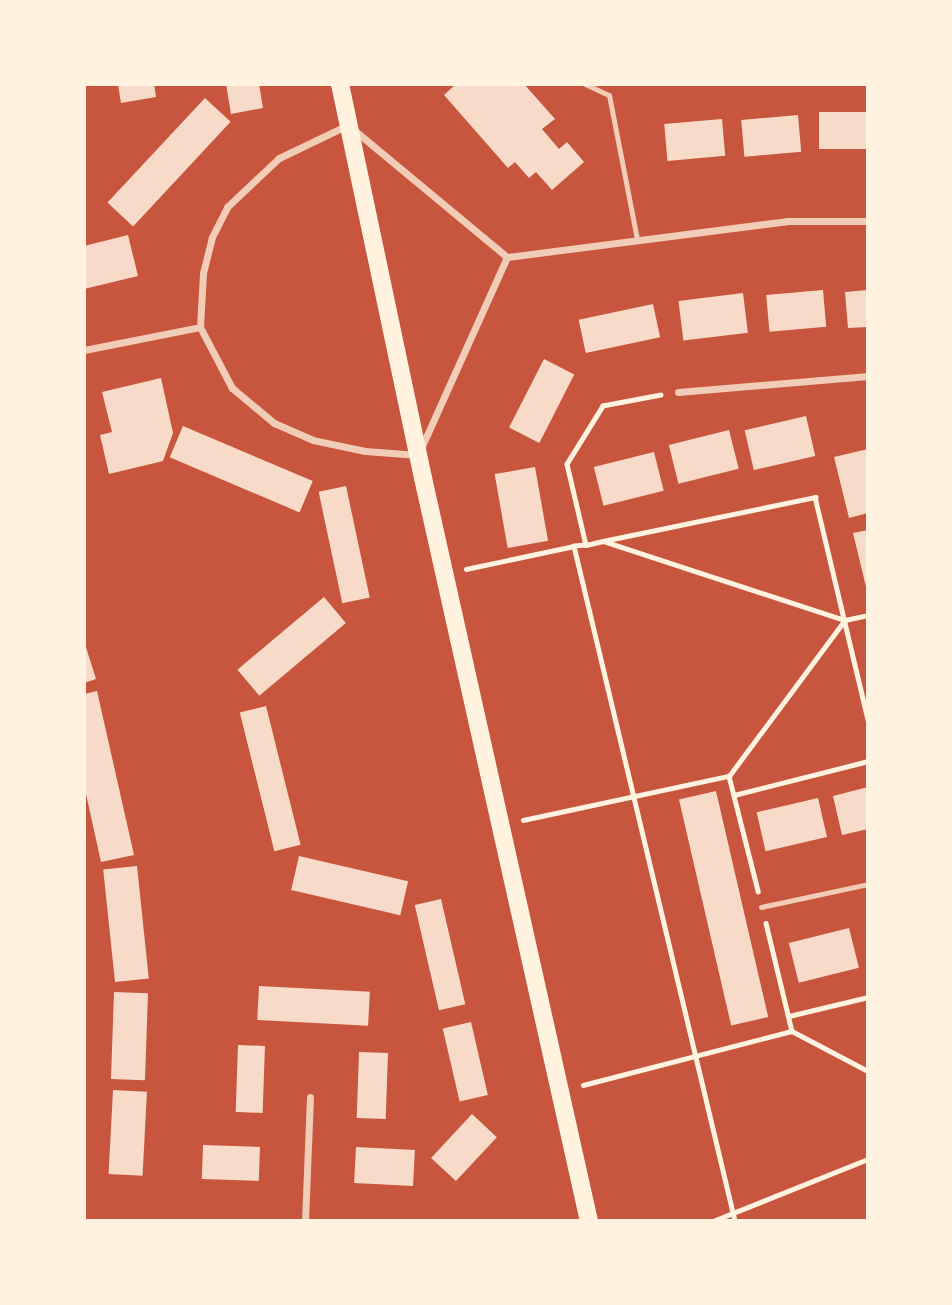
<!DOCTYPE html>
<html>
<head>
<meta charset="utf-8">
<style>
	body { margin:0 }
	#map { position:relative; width:952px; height:1305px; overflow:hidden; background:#c8553d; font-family:Barlow,sans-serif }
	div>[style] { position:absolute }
	.building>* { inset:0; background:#f7dbc8; transform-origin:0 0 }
	.path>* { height:4.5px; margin:-2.25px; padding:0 2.25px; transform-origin:2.25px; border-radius:2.25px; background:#fff3e0 }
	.service>* { height:5px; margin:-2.5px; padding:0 2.5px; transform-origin:2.5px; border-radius:2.5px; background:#f1ccb7 }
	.minor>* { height:7px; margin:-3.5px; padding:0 3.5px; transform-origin:3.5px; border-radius:3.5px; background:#f1ccb7 }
	.primary>* { height:18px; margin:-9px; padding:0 9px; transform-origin:9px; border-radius:9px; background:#fff3e0 }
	span { translate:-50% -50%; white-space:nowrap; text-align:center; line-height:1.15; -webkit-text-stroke:6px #fff3e0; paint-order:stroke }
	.frame { position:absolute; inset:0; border:86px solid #fff3e0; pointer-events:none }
</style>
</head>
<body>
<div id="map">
	<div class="building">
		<i style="clip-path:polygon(118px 84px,154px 84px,156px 97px,121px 103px)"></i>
		<i style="clip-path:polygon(226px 84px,259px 84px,263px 108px,231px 114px)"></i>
		<i style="clip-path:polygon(456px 84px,524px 84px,555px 119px,542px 129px,559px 149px,567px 142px,584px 162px,552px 190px,536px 172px,529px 178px,515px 162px,508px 168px,444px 95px)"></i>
		<i style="left:205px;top:98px;width:35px;height:143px;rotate:43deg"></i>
		<i style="left:868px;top:112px;width:37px;height:49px;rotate:90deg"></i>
		<i style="left:798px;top:115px;width:37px;height:57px;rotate:85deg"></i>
		<i style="left:722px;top:119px;width:37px;height:58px;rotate:85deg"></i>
		<i style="clip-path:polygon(128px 235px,138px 276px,84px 289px,84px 246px)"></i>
		<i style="left:823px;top:290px;width:37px;height:57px;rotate:85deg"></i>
		<i style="clip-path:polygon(868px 290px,868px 327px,848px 328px,845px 292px)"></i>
		<i style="left:743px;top:293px;width:40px;height:65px;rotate:83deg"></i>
		<i style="left:653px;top:304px;width:34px;height:76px;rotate:78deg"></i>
		<i style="left:544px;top:359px;width:34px;height:77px;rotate:27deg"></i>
		<i style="clip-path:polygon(161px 378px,173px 433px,163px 461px,109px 474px,100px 435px,112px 432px,102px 392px)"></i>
		<i style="left:806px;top:416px;width:41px;height:63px;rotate:77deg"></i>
		<i style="left:183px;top:426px;width:141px;height:34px;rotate:23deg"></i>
		<i style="left:729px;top:430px;width:40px;height:62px;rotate:76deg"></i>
		<i style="clip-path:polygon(868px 449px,868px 513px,849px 518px,834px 457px)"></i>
		<i style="left:654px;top:452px;width:40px;height:62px;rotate:76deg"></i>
		<i style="left:535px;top:467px;width:75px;height:41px;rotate:80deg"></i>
		<i style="left:346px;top:486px;width:114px;height:28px;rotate:78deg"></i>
		<i style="clip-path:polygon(868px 530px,868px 591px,867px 591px,853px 533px)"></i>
		<i style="left:324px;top:597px;width:34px;height:113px;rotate:50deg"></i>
		<i style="clip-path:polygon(85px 644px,96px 679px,84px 683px,84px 645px)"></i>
		<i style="clip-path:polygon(97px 691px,134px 855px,101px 862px,84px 785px,84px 694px)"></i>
		<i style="left:266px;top:706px;width:143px;height:27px;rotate:76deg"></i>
		<i style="clip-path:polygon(868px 787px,868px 829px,842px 835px,833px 796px)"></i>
		<i style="left:716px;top:791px;width:232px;height:38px;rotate:77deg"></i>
		<i style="left:818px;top:798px;width:40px;height:63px;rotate:77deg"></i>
		<i style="left:299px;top:856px;width:112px;height:35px;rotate:13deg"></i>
		<i style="left:137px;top:866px;width:113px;height:34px;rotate:84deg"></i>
		<i style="left:441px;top:899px;width:108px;height:27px;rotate:77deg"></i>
		<i style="left:849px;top:928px;width:41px;height:62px;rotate:76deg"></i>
		<i style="left:259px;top:986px;width:111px;height:34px;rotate:3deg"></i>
		<i style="left:114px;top:992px;width:34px;height:87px;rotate:2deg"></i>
		<i style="left:471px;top:1022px;width:75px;height:29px;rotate:77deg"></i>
		<i style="left:238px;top:1045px;width:27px;height:67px;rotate:2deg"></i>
		<i style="left:359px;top:1052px;width:29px;height:66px;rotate:2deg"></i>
		<i style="left:113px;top:1090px;width:34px;height:84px;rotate:3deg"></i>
		<i style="left:472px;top:1114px;width:34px;height:60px;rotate:43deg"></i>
		<i style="left:203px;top:1145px;width:57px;height:34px;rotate:2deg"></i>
		<i style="left:356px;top:1147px;width:59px;height:36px;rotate:3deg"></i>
	</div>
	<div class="path">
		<i style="left:661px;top:395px;width:59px;rotate:169.3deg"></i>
		<i style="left:603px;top:406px;width:68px;rotate:121.8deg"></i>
		<i style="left:567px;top:464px;width:83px;rotate:76.8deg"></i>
		<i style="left:586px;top:545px;width:12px;rotate:175deg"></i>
		<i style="left:574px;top:546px;width:694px;rotate:76.58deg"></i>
		<i style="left:603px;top:541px;width:217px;rotate:-11.7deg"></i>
		<i style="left:815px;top:497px;width:229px;rotate:76.6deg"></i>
		<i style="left:586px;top:545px;width:17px;rotate:-13deg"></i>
		<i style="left:603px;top:541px;width:255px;rotate:18.1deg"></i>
		<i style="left:845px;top:620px;width:24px;rotate:-12deg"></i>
		<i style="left:466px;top:569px;width:110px;rotate:-12deg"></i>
		<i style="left:729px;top:776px;width:119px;rotate:75.8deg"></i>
		<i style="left:734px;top:795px;width:138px;rotate:-14.2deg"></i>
		<i style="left:523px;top:820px;width:211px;rotate:-12.1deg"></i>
		<i style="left:729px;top:776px;width:193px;rotate:-53.4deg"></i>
		<i style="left:766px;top:923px;width:111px;rotate:76.5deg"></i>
		<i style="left:792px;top:1031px;width:86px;rotate:27.8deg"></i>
		<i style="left:789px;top:1016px;width:81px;rotate:-13.5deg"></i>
		<i style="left:583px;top:1085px;width:216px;rotate:-14.5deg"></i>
		<i style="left:713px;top:1221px;width:167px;rotate:-21.8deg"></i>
	</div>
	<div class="service">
		<i style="left:585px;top:84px;width:26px;rotate:25deg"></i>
		<i style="left:609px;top:95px;width:147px;rotate:79deg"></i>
		<i style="left:761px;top:907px;width:109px;rotate:-12.1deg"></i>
	</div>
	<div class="minor">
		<i style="left:348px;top:125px;width:207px;rotate:39.7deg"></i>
		<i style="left:507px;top:257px;width:217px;rotate:114.2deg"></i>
		<i style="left:418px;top:455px;width:53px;rotate:-175.7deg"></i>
		<i style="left:365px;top:451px;width:53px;rotate:-168.1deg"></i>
		<i style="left:313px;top:440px;width:43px;rotate:-156.4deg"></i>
		<i style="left:274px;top:423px;width:55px;rotate:-140.2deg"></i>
		<i style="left:232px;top:388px;width:69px;rotate:-117.7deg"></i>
		<i style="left:200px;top:327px;width:54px;rotate:-86.8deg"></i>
		<i style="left:203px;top:273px;width:37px;rotate:-76deg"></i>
		<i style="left:212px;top:237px;width:34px;rotate:-63deg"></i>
		<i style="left:227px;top:207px;width:71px;rotate:-43.3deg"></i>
		<i style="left:279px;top:158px;width:76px;rotate:-25.6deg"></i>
		<i style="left:507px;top:257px;width:282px;rotate:-7.3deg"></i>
		<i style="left:787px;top:221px;width:81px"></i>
		<i style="left:84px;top:350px;width:118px;rotate:-11.2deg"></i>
		<i style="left:678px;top:392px;width:191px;rotate:-4.8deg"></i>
		<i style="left:305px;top:1221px;width:124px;rotate:-87.7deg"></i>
	</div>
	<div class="primary">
		<i style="left:340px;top:84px;width:403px;rotate:78.1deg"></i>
		<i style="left:423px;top:478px;width:761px;rotate:77.41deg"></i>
	</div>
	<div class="frame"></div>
</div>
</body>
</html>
